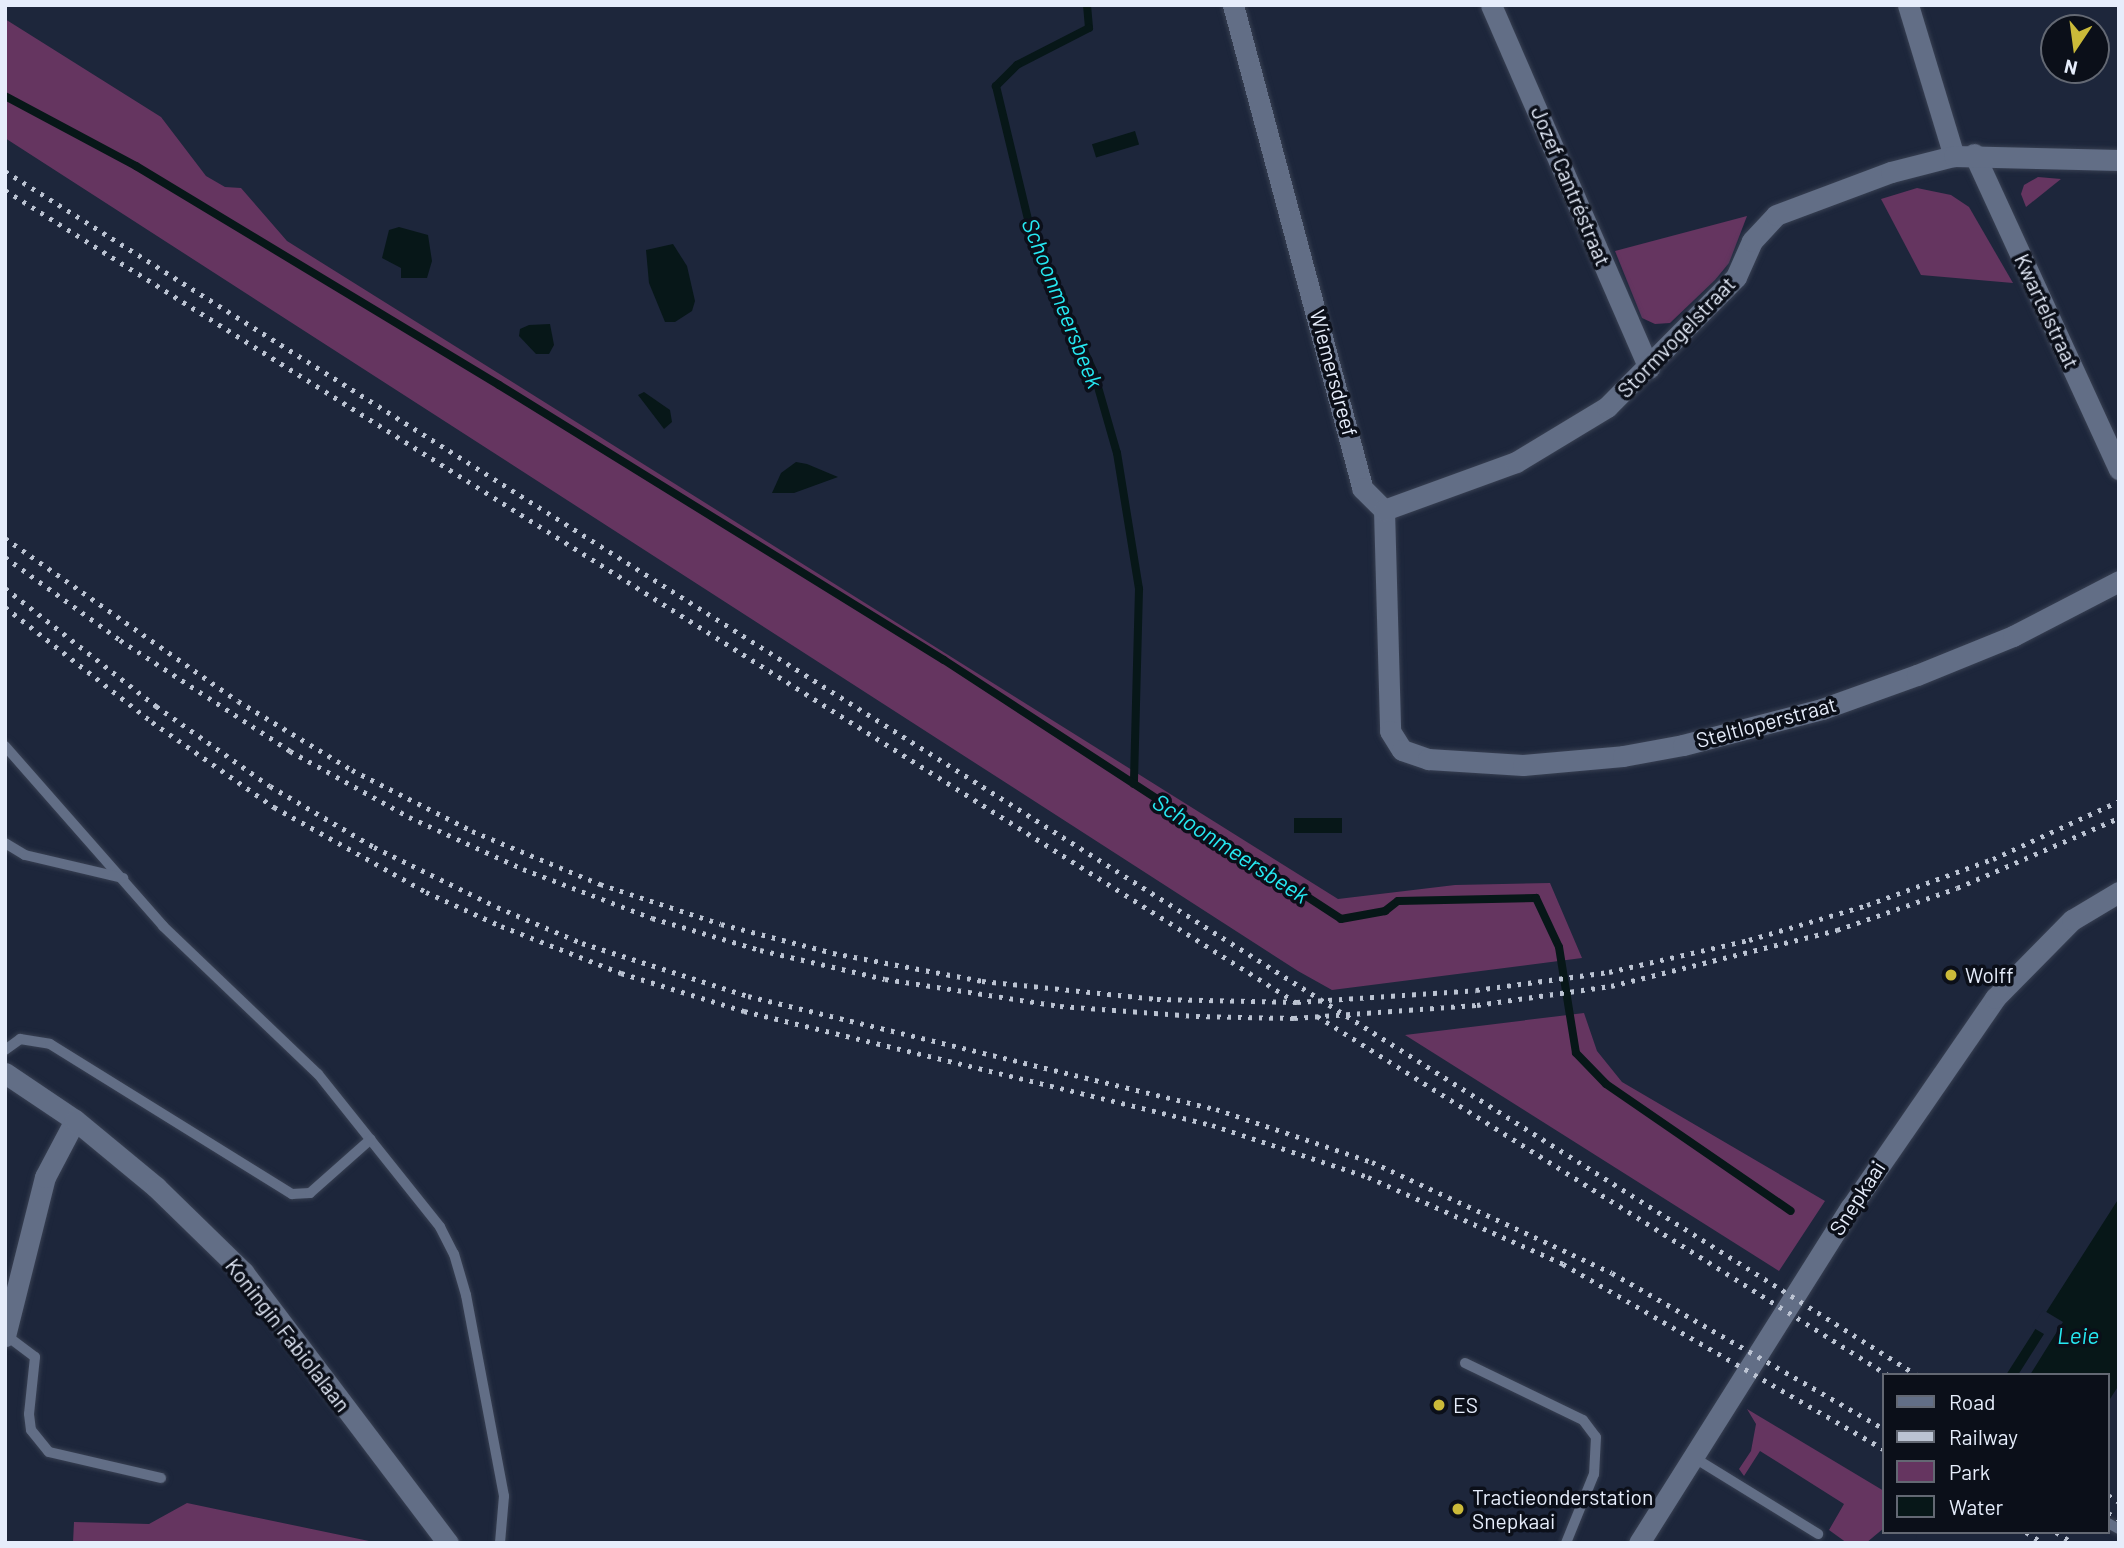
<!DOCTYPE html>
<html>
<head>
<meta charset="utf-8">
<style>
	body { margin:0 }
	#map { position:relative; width:2124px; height:1548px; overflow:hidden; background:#1d263b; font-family:Barlow,sans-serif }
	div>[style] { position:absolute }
	.green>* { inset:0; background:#653560 }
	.water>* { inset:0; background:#071718; transform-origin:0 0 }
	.pier>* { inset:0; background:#1d263b }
	.stream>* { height:8px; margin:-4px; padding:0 4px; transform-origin:4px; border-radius:4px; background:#071718 }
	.roads { filter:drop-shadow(0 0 2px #384052) drop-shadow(0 0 2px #384052) }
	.lane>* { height:10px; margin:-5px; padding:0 5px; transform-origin:5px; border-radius:5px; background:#626e86 }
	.street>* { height:21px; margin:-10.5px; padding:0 10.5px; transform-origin:10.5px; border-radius:10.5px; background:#626e86 }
	.secondary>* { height:21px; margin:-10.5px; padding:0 10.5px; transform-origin:10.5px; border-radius:10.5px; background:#626e86 }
	.rail>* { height:5px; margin-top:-2.5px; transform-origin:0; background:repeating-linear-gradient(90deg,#bbc3d2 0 3.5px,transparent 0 10.5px) }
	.dots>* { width:19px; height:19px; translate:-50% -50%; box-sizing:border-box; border:4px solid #0b0f19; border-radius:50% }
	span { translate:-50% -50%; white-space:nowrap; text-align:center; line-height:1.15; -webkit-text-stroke:7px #0b0f19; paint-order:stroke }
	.street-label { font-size:21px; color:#e6edfb }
	.poi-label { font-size:21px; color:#e6edfb }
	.left { translate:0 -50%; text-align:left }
	.water-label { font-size:23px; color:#26e9f2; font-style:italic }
	.frame { position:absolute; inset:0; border:7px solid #e6edfb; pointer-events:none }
	.legend { position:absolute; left:1882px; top:1373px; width:228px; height:161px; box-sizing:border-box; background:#0b0f19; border:2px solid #636873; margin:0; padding:9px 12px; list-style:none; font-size:21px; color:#e6edfb }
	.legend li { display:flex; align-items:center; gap:14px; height:35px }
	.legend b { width:35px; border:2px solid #636873 }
	.north { position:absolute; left:2040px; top:14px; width:70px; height:70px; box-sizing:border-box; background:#0b0f19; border:2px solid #636873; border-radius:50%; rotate:193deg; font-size:19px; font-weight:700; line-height:28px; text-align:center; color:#e6edfb }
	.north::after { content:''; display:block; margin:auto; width:24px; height:32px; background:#cbba39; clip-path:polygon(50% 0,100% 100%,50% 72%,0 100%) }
</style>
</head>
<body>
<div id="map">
	<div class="green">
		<i style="clip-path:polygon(5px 19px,161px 117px,206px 176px,225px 187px,241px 188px,287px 241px,1338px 899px,1455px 885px,1550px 883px,1582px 958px,1332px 990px,1298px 971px,5px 138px)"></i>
		<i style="clip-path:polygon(2038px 177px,2061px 179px,2026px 207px,2021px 194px,2024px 185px)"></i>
		<i style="clip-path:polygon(1917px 188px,1951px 195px,1969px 207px,2013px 283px,1921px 275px,1881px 199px)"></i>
		<i style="clip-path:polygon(1747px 216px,1729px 263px,1715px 280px,1670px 323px,1655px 324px,1642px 318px,1615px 251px)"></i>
		<i style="clip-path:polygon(1584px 1013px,1597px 1051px,1622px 1082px,1825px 1201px,1779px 1271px,1405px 1035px)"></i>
		<i style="clip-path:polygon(1747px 1409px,1884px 1491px,1884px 1528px,1866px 1543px,1847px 1543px,1829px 1530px,1844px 1504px,1760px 1451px,1744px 1476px,1739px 1469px,1751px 1451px,1756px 1424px)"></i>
		<i style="clip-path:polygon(187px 1503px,369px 1541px,370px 1543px,73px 1543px,74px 1522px,149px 1524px)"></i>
	</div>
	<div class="water">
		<i style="left:1135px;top:131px;width:14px;height:45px;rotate:73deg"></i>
		<i style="clip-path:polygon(399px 227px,428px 235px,432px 261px,427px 278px,401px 278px,401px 268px,382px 258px,389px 230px)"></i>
		<i style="clip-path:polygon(673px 244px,687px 266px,695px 301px,692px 311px,675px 322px,665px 322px,649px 283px,646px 250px)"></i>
		<i style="clip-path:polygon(550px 324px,554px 345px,549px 354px,536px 354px,519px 336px,520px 329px,529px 325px)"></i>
		<i style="clip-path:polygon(644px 392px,670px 410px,672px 422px,664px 429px,638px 395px)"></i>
		<i style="clip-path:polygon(796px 462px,807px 464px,838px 477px,794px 493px,772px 493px,781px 473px)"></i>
		<i style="left:1294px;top:818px;width:48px;height:15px"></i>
		<i style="clip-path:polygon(2119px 1198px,2119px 1385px,2108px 1402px,2108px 1375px,2006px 1375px)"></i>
	</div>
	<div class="pier">
		<i style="clip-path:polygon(2043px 1310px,2063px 1322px,2030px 1375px,2018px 1375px,2044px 1334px,2032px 1327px)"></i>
		<i style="clip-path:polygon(1905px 1532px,2029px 1532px,2023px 1543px,1913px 1543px,1917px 1536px)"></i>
	</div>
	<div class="stream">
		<i style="left:1087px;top:5px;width:23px;rotate:85deg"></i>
		<i style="left:1089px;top:28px;width:81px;rotate:152.8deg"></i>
		<i style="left:1017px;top:65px;width:30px;rotate:135deg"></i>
		<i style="left:996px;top:86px;width:150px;rotate:76.5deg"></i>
		<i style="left:1031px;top:232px;width:154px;rotate:65.9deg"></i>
		<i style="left:1094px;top:373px;width:83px;rotate:74deg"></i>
		<i style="left:1117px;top:453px;width:138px;rotate:80.8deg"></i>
		<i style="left:1139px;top:589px;width:195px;rotate:91.5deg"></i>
		<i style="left:5px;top:96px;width:149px;rotate:28.1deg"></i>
		<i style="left:136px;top:166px;width:424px;rotate:31.1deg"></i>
		<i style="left:499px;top:385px;width:523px;rotate:31.72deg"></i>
		<i style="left:944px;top:660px;width:474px;rotate:33.1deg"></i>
		<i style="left:1341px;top:919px;width:45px;rotate:-10.3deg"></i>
		<i style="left:1385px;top:911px;width:16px;rotate:-38deg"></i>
		<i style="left:1398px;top:901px;width:138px;rotate:-1.2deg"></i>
		<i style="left:1536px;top:898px;width:54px;rotate:64.9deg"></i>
		<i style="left:1559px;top:947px;width:107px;rotate:80.9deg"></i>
		<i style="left:1576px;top:1053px;width:43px;rotate:45.9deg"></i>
		<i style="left:1606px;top:1084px;width:224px;rotate:34.5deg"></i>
	</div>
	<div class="roads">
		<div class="lane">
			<i style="left:5px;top:746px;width:240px;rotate:48.7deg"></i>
			<i style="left:163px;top:926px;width:214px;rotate:43.7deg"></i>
			<i style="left:318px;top:1074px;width:196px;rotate:51.4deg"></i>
			<i style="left:440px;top:1227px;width:30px;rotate:63deg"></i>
			<i style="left:454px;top:1254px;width:43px;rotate:73.7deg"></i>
			<i style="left:466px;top:1295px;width:205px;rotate:79.3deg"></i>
			<i style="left:504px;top:1496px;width:47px;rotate:94.9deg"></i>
			<i style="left:5px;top:843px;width:23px;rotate:31deg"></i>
			<i style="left:25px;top:855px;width:101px;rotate:13.2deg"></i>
			<i style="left:5px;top:1050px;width:19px;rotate:-36deg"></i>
			<i style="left:20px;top:1039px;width:30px;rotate:9deg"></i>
			<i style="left:50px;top:1044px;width:285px;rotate:31.8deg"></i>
			<i style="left:292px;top:1194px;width:18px;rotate:-3deg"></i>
			<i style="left:310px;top:1193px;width:81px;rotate:-41.5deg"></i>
			<i style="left:7px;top:1336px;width:35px;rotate:37deg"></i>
			<i style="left:35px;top:1357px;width:57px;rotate:96deg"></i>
			<i style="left:29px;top:1414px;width:16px;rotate:83deg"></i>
			<i style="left:31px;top:1430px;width:28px;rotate:51deg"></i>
			<i style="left:49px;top:1452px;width:115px;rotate:13.1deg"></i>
			<i style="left:1465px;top:1363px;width:131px;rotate:25.8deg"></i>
			<i style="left:1583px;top:1420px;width:21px;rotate:53deg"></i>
			<i style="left:1596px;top:1437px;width:37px;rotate:93deg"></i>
			<i style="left:1594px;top:1474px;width:74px;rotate:112.1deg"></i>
			<i style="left:1693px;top:1457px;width:147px;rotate:31.6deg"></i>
			<i style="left:2108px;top:1523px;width:13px;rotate:29deg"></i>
		</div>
		<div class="street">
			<i style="left:1233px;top:5px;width:500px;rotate:75deg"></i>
			<i style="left:1362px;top:488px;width:31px;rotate:45deg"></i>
			<i style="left:1384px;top:510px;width:221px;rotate:88.4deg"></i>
			<i style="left:1390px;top:731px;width:22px;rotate:58deg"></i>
			<i style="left:1402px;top:750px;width:28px;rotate:19deg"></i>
			<i style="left:1428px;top:759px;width:95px;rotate:3.6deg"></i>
			<i style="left:1523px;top:765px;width:100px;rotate:-5.1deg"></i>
			<i style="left:1623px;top:756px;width:61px;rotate:-10.4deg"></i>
			<i style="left:1683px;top:745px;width:144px;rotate:-14.5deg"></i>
			<i style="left:1822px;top:709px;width:101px;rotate:-19.7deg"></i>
			<i style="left:1917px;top:675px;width:104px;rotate:-22.1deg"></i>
			<i style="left:2013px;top:636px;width:119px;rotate:-27.4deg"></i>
			<i style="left:1491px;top:5px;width:396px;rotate:66.5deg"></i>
			<i style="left:1908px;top:5px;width:158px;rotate:73.1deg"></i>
			<i style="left:1974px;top:154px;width:347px;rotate:65.3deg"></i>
			<i style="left:1384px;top:510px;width:140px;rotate:-20deg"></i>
			<i style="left:1516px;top:462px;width:106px;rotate:-31.1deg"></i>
			<i style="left:1607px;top:407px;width:183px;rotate:-45.2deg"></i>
			<i style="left:1736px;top:277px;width:39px;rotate:-66deg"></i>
			<i style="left:1752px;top:241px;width:35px;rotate:-47deg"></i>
			<i style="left:1776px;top:215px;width:123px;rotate:-20.5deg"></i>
			<i style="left:1891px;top:172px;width:65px;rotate:-14.3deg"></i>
			<i style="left:1954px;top:156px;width:165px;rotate:1.4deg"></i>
			<i style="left:5px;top:1336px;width:164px;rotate:-75.9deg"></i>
			<i style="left:45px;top:1177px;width:64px;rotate:-62.2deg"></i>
		</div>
		<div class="secondary">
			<i style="left:5px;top:1073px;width:84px;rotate:33.9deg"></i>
			<i style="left:75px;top:1120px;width:105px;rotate:39.6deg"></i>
			<i style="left:156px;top:1187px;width:122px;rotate:44.3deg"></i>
			<i style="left:243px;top:1272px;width:340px;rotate:52.9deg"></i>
			<i style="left:1639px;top:1543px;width:397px;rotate:-57.8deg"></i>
			<i style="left:1851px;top:1207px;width:254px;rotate:-55.4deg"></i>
			<i style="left:1995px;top:998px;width:110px;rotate:-45.4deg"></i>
			<i style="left:2072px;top:920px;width:55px;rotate:-30.8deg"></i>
		</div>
	</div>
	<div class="rail">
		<i style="left:5px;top:171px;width:2260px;rotate:32.2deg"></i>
		<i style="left:5px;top:190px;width:1523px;rotate:32.18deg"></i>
		<i style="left:5px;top:538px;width:284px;rotate:35deg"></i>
		<i style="left:238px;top:701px;width:133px;rotate:31.2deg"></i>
		<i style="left:352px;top:770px;width:135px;rotate:26.9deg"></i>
		<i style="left:472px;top:831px;width:139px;rotate:22.5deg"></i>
		<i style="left:600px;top:884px;width:127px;rotate:18.3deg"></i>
		<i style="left:721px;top:924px;width:116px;rotate:14.5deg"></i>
		<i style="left:833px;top:953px;width:152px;rotate:10.6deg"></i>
		<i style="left:982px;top:981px;width:176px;rotate:5.9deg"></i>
		<i style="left:1157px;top:999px;width:140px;rotate:1.2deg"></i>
		<i style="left:1297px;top:1002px;width:179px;rotate:-3.8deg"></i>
		<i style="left:1476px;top:990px;width:134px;rotate:-7.7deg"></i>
		<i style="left:1609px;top:972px;width:144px;rotate:-12.9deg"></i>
		<i style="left:1749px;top:940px;width:123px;rotate:-16.5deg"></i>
		<i style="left:1867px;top:905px;width:134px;rotate:-20.1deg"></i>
		<i style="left:1993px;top:859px;width:139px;rotate:-24.7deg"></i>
		<i style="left:5px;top:557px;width:142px;rotate:35.8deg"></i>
		<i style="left:120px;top:640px;width:203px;rotate:33.1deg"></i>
		<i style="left:290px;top:751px;width:136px;rotate:29deg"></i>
		<i style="left:409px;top:817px;width:125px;rotate:24.5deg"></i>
		<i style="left:523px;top:869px;width:138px;rotate:20.8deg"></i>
		<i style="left:652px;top:918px;width:113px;rotate:16.5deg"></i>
		<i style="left:760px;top:950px;width:128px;rotate:13.1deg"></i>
		<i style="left:885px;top:979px;width:177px;rotate:8.8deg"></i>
		<i style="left:1060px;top:1006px;width:136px;rotate:4.2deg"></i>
		<i style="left:1196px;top:1016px;width:98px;rotate:1.2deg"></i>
		<i style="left:1294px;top:1018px;width:183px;rotate:-4.1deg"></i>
		<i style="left:1477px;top:1005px;width:135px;rotate:-8.1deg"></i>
		<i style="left:1611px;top:986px;width:233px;rotate:-13.9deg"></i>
		<i style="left:1837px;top:930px;width:127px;rotate:-19.3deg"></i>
		<i style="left:1957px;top:888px;width:176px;rotate:-23.4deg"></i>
		<i style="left:5px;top:588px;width:192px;rotate:38deg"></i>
		<i style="left:156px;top:706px;width:139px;rotate:35.1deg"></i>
		<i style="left:270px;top:786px;width:121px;rotate:30.4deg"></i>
		<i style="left:374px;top:847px;width:137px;rotate:26deg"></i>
		<i style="left:497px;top:907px;width:92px;rotate:23deg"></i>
		<i style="left:582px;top:943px;width:174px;rotate:17.7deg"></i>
		<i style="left:748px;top:996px;width:481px;rotate:13.6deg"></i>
		<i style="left:1216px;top:1109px;width:165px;rotate:18.8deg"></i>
		<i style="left:1372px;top:1162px;width:264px;rotate:24.8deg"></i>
		<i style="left:1612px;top:1273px;width:314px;rotate:29.8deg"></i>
		<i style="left:5px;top:607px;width:187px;rotate:38deg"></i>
		<i style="left:152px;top:722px;width:149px;rotate:34.9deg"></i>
		<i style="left:274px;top:807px;width:174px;rotate:29.2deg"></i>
		<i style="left:426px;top:892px;width:82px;rotate:24.4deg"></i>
		<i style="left:501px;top:926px;width:129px;rotate:21.4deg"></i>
		<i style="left:621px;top:973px;width:129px;rotate:17.2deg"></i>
		<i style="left:744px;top:1011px;width:482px;rotate:13.7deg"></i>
		<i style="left:1212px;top:1125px;width:164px;rotate:18.4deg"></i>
		<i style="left:1368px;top:1177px;width:214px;rotate:24deg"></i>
		<i style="left:1563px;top:1264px;width:370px;rotate:30deg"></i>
		<i style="left:1317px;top:1016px;width:674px;rotate:32.16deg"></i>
		<i style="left:2108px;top:1495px;width:13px;rotate:32deg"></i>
		<i style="left:2108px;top:1513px;width:13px;rotate:29deg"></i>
		<i style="left:2026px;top:1532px;width:20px;rotate:33deg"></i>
		<i style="left:2056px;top:1532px;width:20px;rotate:33deg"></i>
	</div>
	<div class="dots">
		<i style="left:1951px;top:975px;background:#cbba39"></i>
		<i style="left:1439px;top:1405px;background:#cbba39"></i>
		<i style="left:1458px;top:1509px;background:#cbba39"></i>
	</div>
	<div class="street-label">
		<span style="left:1571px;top:186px;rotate:67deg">Jozef Cantréstraat</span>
		<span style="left:2047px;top:311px;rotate:65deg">Kwartelstraat</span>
		<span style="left:1676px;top:337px;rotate:-46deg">Stormvogelstraat</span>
		<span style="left:1334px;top:373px;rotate:75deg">Wiemersdreef</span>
		<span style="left:1766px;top:722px;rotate:-15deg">Steltloperstraat</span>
		<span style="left:1857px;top:1198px;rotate:-57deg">Snepkaai</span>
		<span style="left:288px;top:1335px;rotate:52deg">Koningin Fabiolalaan</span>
	</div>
	<div class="poi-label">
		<span class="left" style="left:1965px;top:975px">Wolff</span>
		<span class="left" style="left:1453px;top:1405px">ES</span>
		<span class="left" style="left:1472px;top:1509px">Tractieonderstation<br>Snepkaai</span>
	</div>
	<div class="water-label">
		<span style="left:1063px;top:303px;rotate:68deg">Schoonmeersbeek</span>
		<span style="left:1231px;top:848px;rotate:33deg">Schoonmeersbeek</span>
		<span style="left:2078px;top:1335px">Leie</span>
	</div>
	<div class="frame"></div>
	<ul class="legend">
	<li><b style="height:9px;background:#626e86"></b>Road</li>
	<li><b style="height:9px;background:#bbc3d2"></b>Railway</li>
	<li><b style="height:19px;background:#653560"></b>Park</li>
	<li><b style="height:19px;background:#071718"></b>Water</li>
	</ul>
	<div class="north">N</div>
</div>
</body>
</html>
